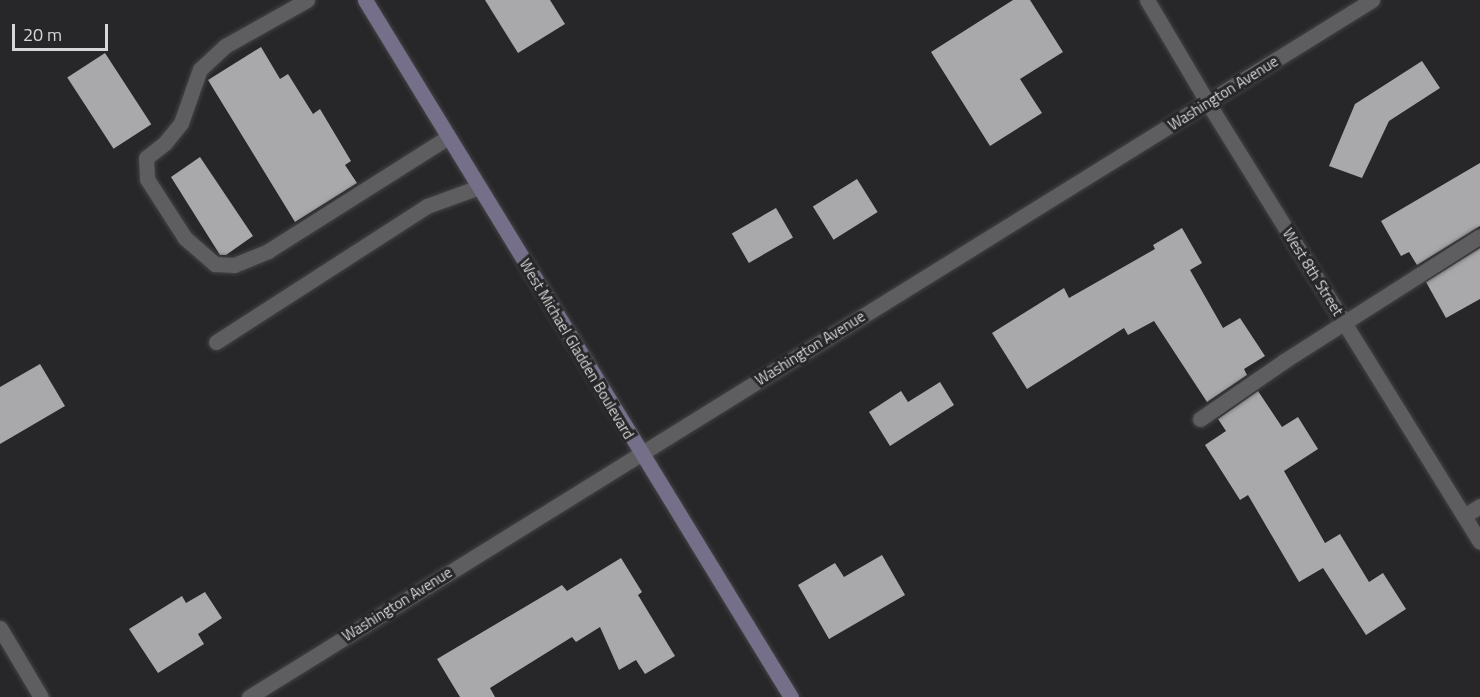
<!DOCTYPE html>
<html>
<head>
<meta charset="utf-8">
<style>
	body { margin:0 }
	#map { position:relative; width:1480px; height:697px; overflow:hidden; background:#272729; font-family:"Titillium Web",sans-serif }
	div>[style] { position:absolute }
	.building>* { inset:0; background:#a9a9ab; transform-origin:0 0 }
	.roads { filter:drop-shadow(0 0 2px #434345) drop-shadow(0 0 2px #434345) }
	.lane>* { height:15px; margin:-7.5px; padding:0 7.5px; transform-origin:7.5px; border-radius:7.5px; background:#5e5e60 }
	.street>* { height:15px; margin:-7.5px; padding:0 7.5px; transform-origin:7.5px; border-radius:7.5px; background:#5e5e60 }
	.secondary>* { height:15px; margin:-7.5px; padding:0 7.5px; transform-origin:7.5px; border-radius:7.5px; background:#756f89 }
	span { translate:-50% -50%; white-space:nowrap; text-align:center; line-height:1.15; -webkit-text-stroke:6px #272729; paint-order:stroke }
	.street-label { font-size:15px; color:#d6d6d7 }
	.scale { position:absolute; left:12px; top:24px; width:96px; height:27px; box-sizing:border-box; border:3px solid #d6d6d7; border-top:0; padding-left:8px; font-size:18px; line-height:21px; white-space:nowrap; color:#d6d6d7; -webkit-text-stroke:4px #272729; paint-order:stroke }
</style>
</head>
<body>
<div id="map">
	<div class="building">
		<i style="clip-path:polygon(485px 0,550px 0,565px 24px,518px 53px)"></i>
		<i style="clip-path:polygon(1013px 0,1030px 0,1063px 52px,1020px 79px,1042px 113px,990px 146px,931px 52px)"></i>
		<i style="clip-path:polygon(261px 47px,280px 79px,288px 74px,313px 114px,320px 109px,351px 161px,345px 165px,357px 183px,295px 222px,208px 80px)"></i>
		<i style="left:105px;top:53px;width:85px;height:45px;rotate:57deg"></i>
		<i style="clip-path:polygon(1422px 61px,1440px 88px,1389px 121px,1362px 178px,1329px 166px,1355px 104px)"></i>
		<i style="clip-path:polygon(200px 157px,253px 236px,226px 255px,220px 255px,171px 177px)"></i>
		<i style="clip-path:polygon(1480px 163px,1480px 226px,1417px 265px,1409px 252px,1401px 256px,1381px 221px)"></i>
		<i style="left:857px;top:179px;width:39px;height:52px;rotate:58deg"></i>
		<i style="left:776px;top:208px;width:34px;height:51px;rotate:60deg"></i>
		<i style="clip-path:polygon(1182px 228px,1202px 263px,1190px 270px,1223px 328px,1240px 318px,1265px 356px,1244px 369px,1247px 375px,1207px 402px,1154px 321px,1128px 335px,1124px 328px,1027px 389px,992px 333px,1064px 288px,1069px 298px,1155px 249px,1153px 245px)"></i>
		<i style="clip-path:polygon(1480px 248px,1480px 299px,1446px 318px,1426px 282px)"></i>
		<i style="clip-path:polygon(40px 364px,65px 406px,0 444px,0 387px)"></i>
		<i style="clip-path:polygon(940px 382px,954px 405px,890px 446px,869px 412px,901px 391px,908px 402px)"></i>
		<i style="clip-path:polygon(1258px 391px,1282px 427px,1298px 417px,1318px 449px,1284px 471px,1325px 543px,1340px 534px,1369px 582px,1383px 573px,1406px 609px,1366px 635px,1323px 568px,1299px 582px,1248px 495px,1240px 500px,1205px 445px,1226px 431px,1218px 419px)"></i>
		<i style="clip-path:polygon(882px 555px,905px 595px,829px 639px,798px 585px,835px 563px,844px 577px)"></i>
		<i style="clip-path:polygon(621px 558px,642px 592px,638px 595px,675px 656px,645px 674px,636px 660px,619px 670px,600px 627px,576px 642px,572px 637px,490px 688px,495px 697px,460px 697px,437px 659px,562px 585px,567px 591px)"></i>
		<i style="clip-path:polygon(205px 592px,222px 618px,198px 634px,204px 644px,158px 673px,129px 629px,182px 596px,186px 603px)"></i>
	</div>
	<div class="roads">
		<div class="lane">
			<i style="left:307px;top:0;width:94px;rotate:150.7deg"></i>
			<i style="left:225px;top:46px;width:34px;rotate:137deg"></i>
			<i style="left:200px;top:69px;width:57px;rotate:109.4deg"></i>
			<i style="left:181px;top:123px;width:26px;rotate:129deg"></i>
			<i style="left:165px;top:143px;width:24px;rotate:142deg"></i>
			<i style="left:146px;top:158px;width:21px;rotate:87deg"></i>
			<i style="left:147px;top:179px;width:70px;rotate:57.2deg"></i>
			<i style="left:185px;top:238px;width:40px;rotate:41deg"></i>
			<i style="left:215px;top:264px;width:19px;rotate:3deg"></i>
			<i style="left:234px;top:265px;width:37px;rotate:-22deg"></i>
			<i style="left:268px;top:251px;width:213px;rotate:-32.3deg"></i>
			<i style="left:216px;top:342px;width:251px;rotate:-32.8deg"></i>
			<i style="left:427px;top:206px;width:55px;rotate:-20.1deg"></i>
			<i style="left:1200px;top:419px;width:102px;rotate:-34.6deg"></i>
			<i style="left:1284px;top:361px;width:232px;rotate:-32.5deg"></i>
		</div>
		<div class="street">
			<i style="left:1147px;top:0;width:120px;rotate:59.4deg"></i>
			<i style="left:1208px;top:103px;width:516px;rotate:58.22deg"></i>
			<i style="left:1464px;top:516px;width:19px;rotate:-32deg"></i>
			<i style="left:0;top:628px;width:80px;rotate:59.3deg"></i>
			<i style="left:249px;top:697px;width:1322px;rotate:-31.83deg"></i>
		</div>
		<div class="secondary">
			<i style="left:365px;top:0;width:817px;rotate:58.57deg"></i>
		</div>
	</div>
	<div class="street-label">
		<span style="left:1223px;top:93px;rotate:-32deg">Washington Avenue</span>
		<span style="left:1313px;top:272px;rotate:58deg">West 8th Street</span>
		<span style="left:810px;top:348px;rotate:-32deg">Washington Avenue</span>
		<span style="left:577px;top:349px;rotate:59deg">West Michael Gladden Boulevard</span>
		<span style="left:397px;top:604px;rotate:-32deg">Washington Avenue</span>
	</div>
	<div class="scale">20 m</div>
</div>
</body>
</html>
